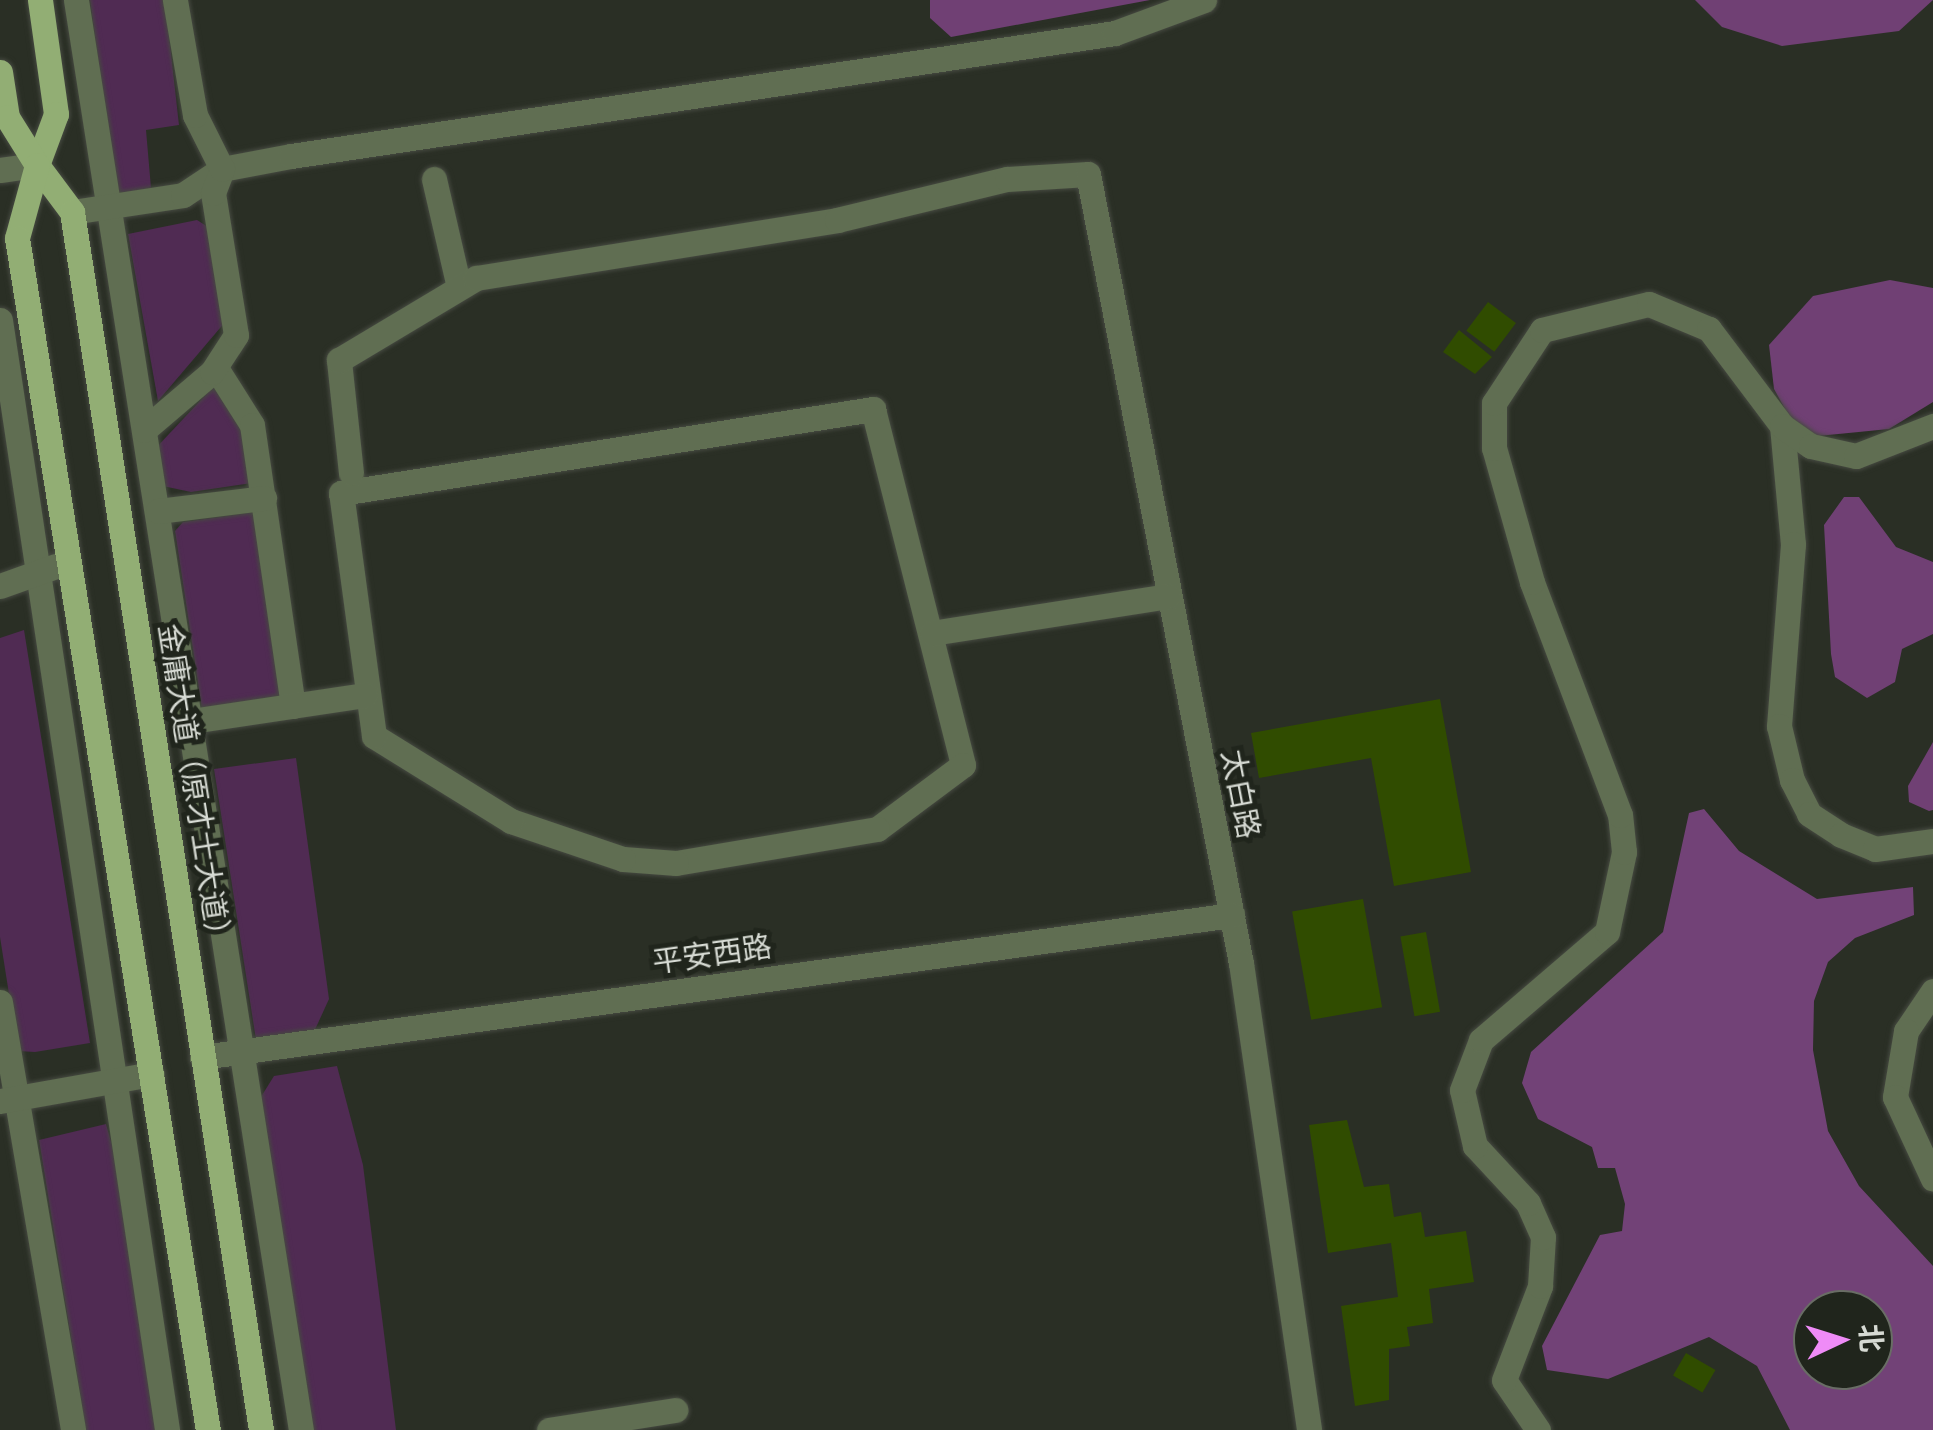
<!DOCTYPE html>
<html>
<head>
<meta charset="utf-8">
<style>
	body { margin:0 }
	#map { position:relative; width:1933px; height:1430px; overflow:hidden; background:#2a2f25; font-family:"Titillium Web","Noto Sans SC",sans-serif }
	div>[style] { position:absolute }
	.green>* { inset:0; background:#502b53 }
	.forest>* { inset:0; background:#704074 }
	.water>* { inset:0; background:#724277 }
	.building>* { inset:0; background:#304c00; transform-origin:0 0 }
	.roads { filter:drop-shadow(0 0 2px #464a41) drop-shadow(0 0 2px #464a41) }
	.minor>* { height:25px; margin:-12.5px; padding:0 12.5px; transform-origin:12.5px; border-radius:12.5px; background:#606e52 }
	.major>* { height:25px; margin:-12.5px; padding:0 12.5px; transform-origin:12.5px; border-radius:12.5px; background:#92ae74 }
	span { translate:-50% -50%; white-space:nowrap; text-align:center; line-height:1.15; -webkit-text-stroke:10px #20251c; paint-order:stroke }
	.street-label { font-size:30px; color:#d6dad3 }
	.north { position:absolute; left:1793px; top:1290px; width:100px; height:100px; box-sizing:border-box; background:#20251c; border:2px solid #696d65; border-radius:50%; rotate:86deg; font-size:28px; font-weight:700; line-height:40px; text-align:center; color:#d6dad3 }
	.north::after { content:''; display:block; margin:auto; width:35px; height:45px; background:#ef8bf7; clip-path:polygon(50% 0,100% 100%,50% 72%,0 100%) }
</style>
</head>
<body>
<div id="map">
	<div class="green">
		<i style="clip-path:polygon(90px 0,165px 0,179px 125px,146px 130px,151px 188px,117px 195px)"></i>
		<i style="clip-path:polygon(197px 220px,208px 227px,226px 321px,158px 401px,128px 234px)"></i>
		<i style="clip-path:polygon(214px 386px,245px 434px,252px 483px,191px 492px,158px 485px,154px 450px)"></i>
		<i style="clip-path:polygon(255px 512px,282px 696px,202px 709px,175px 531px,183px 522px)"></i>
		<i style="clip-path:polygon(24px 630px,90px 1043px,35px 1052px,18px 1051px,0 937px,0 638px)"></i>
		<i style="clip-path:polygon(296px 758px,329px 999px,313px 1034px,256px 1040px,214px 769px)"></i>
		<i style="clip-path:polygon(337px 1066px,363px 1165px,396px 1430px,312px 1430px,259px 1100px,274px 1076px)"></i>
		<i style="clip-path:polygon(106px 1124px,112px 1145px,157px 1430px,86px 1430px,39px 1140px)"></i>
	</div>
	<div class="forest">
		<i style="clip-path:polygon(930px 0,1150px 0,951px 37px,930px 18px)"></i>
		<i style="clip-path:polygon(1695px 0,1933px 0,1899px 31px,1782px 46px,1722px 27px)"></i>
		<i style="clip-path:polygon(1890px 280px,1933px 288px,1933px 402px,1889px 429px,1818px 436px,1791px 420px,1774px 389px,1769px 345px,1813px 296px)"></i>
		<i style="clip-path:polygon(1844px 497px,1859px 497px,1896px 547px,1933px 562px,1933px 634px,1902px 649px,1895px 682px,1867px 698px,1835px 677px,1831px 654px,1824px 525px)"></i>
		<i style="clip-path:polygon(1933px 742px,1933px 810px,1929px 811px,1909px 802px,1908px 786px)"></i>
	</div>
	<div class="water">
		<i style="clip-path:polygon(evenodd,1704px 809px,1739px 851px,1817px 899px,1913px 887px,1914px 915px,1855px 938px,1828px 962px,1814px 1001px,1813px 1050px,1828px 1131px,1859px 1186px,1933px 1266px,1933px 1430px,1790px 1430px,1757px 1366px,1709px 1337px,1608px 1379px,1547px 1370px,1542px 1346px,1600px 1235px,1622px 1231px,1625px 1204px,1615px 1168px,1598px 1168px,1592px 1147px,1538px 1119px,1522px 1083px,1531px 1052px,1663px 932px,1689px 813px,1704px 809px,1813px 1310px,1873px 1310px,1873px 1370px,1813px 1370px,1813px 1310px)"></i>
	</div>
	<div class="building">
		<i style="left:1488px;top:302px;width:35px;height:36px;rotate:37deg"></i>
		<i style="clip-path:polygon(1459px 330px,1492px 357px,1475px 374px,1443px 352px)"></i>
		<i style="clip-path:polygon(1440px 699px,1471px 872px,1394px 886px,1371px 758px,1259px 778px,1251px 733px)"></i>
		<i style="left:1363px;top:899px;width:110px;height:72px;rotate:80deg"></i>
		<i style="left:1426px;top:932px;width:81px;height:26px;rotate:80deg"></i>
		<i style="clip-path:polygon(1347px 1120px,1364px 1187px,1389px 1184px,1394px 1217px,1421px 1212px,1425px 1237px,1466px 1231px,1474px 1282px,1429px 1289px,1433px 1323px,1407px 1327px,1410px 1346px,1389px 1349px,1389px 1400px,1355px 1406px,1341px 1306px,1398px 1297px,1391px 1243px,1328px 1253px,1309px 1125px)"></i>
		<i style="left:1686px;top:1353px;width:34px;height:26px;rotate:30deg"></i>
	</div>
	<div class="roads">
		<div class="minor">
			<i style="left:76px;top:0;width:1448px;rotate:81.06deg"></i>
			<i style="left:0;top:170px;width:37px;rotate:-8deg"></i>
			<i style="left:434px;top:179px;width:111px;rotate:77deg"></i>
			<i style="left:72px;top:212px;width:112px;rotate:-8.7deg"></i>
			<i style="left:183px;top:195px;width:47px;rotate:-33.7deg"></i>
			<i style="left:222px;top:169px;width:70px;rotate:-10.7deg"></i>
			<i style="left:291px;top:156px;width:833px;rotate:-8.49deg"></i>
			<i style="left:1115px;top:33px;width:95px;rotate:-20.3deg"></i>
			<i style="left:0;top:320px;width:1122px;rotate:81.44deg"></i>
			<i style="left:216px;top:368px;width:67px;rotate:57.7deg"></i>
			<i style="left:252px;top:425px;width:284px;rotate:81.7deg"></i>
			<i style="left:873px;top:409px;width:367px;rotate:75.8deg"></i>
			<i style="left:963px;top:765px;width:107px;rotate:143.3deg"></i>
			<i style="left:877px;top:829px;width:204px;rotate:170.4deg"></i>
			<i style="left:676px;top:863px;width:53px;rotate:-175.7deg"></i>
			<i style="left:623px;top:859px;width:118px;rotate:-161.3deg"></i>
			<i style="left:511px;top:821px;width:161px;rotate:-148.2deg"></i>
			<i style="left:374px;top:736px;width:245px;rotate:-97.7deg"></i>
			<i style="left:341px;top:493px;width:539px;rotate:-8.97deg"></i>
			<i style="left:1782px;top:426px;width:119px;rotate:84.7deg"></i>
			<i style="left:1793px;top:544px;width:183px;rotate:94.4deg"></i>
			<i style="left:1779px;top:726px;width:56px;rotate:76.5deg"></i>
			<i style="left:1792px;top:780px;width:38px;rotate:63deg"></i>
			<i style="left:1809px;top:814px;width:38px;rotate:33deg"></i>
			<i style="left:1841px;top:835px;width:37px;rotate:22deg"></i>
			<i style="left:1875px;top:849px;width:59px;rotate:-7.9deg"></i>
			<i style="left:144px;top:430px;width:89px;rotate:-40.5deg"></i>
			<i style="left:212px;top:372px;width:44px;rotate:-57deg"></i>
			<i style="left:236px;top:335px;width:144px;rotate:-99.2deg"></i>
			<i style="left:213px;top:193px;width:26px;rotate:-69deg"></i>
			<i style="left:222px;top:169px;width:60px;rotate:-116.6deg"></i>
			<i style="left:195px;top:115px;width:117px;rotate:-99.9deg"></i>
			<i style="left:351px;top:473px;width:114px;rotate:-96.1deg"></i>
			<i style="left:339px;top:360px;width:160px;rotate:-30.9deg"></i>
			<i style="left:476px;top:278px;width:366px;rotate:-9.1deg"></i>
			<i style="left:837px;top:220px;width:175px;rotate:-13.6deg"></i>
			<i style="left:1007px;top:179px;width:81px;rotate:-3.5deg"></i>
			<i style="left:1088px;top:174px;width:804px;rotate:79.03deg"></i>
			<i style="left:1241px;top:963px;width:472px;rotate:81.7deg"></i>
			<i style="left:158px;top:511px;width:107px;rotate:-7deg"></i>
			<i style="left:0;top:586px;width:59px;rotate:-19.7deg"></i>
			<i style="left:932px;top:633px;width:239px;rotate:-8.9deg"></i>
			<i style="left:191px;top:721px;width:176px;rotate:-8.5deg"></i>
			<i style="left:1933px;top:991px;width:48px;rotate:124deg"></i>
			<i style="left:1906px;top:1031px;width:67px;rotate:99.5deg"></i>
			<i style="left:1895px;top:1097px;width:90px;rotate:65.1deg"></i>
			<i style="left:0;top:1002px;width:434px;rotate:80.3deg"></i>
			<i style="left:202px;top:1057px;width:1040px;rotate:-7.85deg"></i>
			<i style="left:0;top:1101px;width:154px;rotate:-10.1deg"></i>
			<i style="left:549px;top:1430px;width:128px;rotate:-9deg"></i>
			<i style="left:1538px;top:1430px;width:60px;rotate:-124.2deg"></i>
			<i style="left:1504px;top:1380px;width:101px;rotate:-69deg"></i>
			<i style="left:1540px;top:1286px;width:49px;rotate:-86.5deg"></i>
			<i style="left:1543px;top:1237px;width:37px;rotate:-114deg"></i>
			<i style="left:1528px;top:1203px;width:78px;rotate:-132.9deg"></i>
			<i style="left:1475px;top:1146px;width:57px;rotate:-103.1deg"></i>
			<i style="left:1462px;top:1090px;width:53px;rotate:-69.2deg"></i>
			<i style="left:1481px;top:1040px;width:166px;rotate:-40.6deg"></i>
			<i style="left:1607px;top:932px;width:82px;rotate:-78deg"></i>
			<i style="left:1624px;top:852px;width:37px;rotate:-96deg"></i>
			<i style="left:1620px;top:815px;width:249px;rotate:-110.7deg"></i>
			<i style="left:1532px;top:582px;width:139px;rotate:-105.8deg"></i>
			<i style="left:1494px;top:448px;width:45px;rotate:-90deg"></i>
			<i style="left:1494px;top:403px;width:87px;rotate:-56.7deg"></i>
			<i style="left:1542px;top:330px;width:110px;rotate:-13.7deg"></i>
			<i style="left:1649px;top:304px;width:65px;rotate:22.6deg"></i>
			<i style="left:1709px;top:329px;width:121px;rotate:53deg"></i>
			<i style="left:1782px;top:426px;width:35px;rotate:35deg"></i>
			<i style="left:1811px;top:446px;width:46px;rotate:12.5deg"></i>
			<i style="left:1856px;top:456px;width:83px;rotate:-21.3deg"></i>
		</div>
		<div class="major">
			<i style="left:40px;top:0;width:115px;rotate:82deg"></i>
			<i style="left:56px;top:114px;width:54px;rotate:110.4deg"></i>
			<i style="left:37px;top:165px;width:59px;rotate:53.3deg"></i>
			<i style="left:72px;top:212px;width:1233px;rotate:81.18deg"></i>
			<i style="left:0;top:72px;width:46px;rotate:81.2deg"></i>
			<i style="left:7px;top:117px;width:57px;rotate:58deg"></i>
			<i style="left:37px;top:165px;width:76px;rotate:105.3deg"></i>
			<i style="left:17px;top:238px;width:1207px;rotate:80.9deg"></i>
		</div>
	</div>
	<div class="street-label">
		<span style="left:195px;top:787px;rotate:81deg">金庸大道（原才士大道）</span>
		<span style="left:1241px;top:794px;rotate:79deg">太白路</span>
		<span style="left:712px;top:954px;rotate:-8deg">平安西路</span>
	</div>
	<div class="north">北</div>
</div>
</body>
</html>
